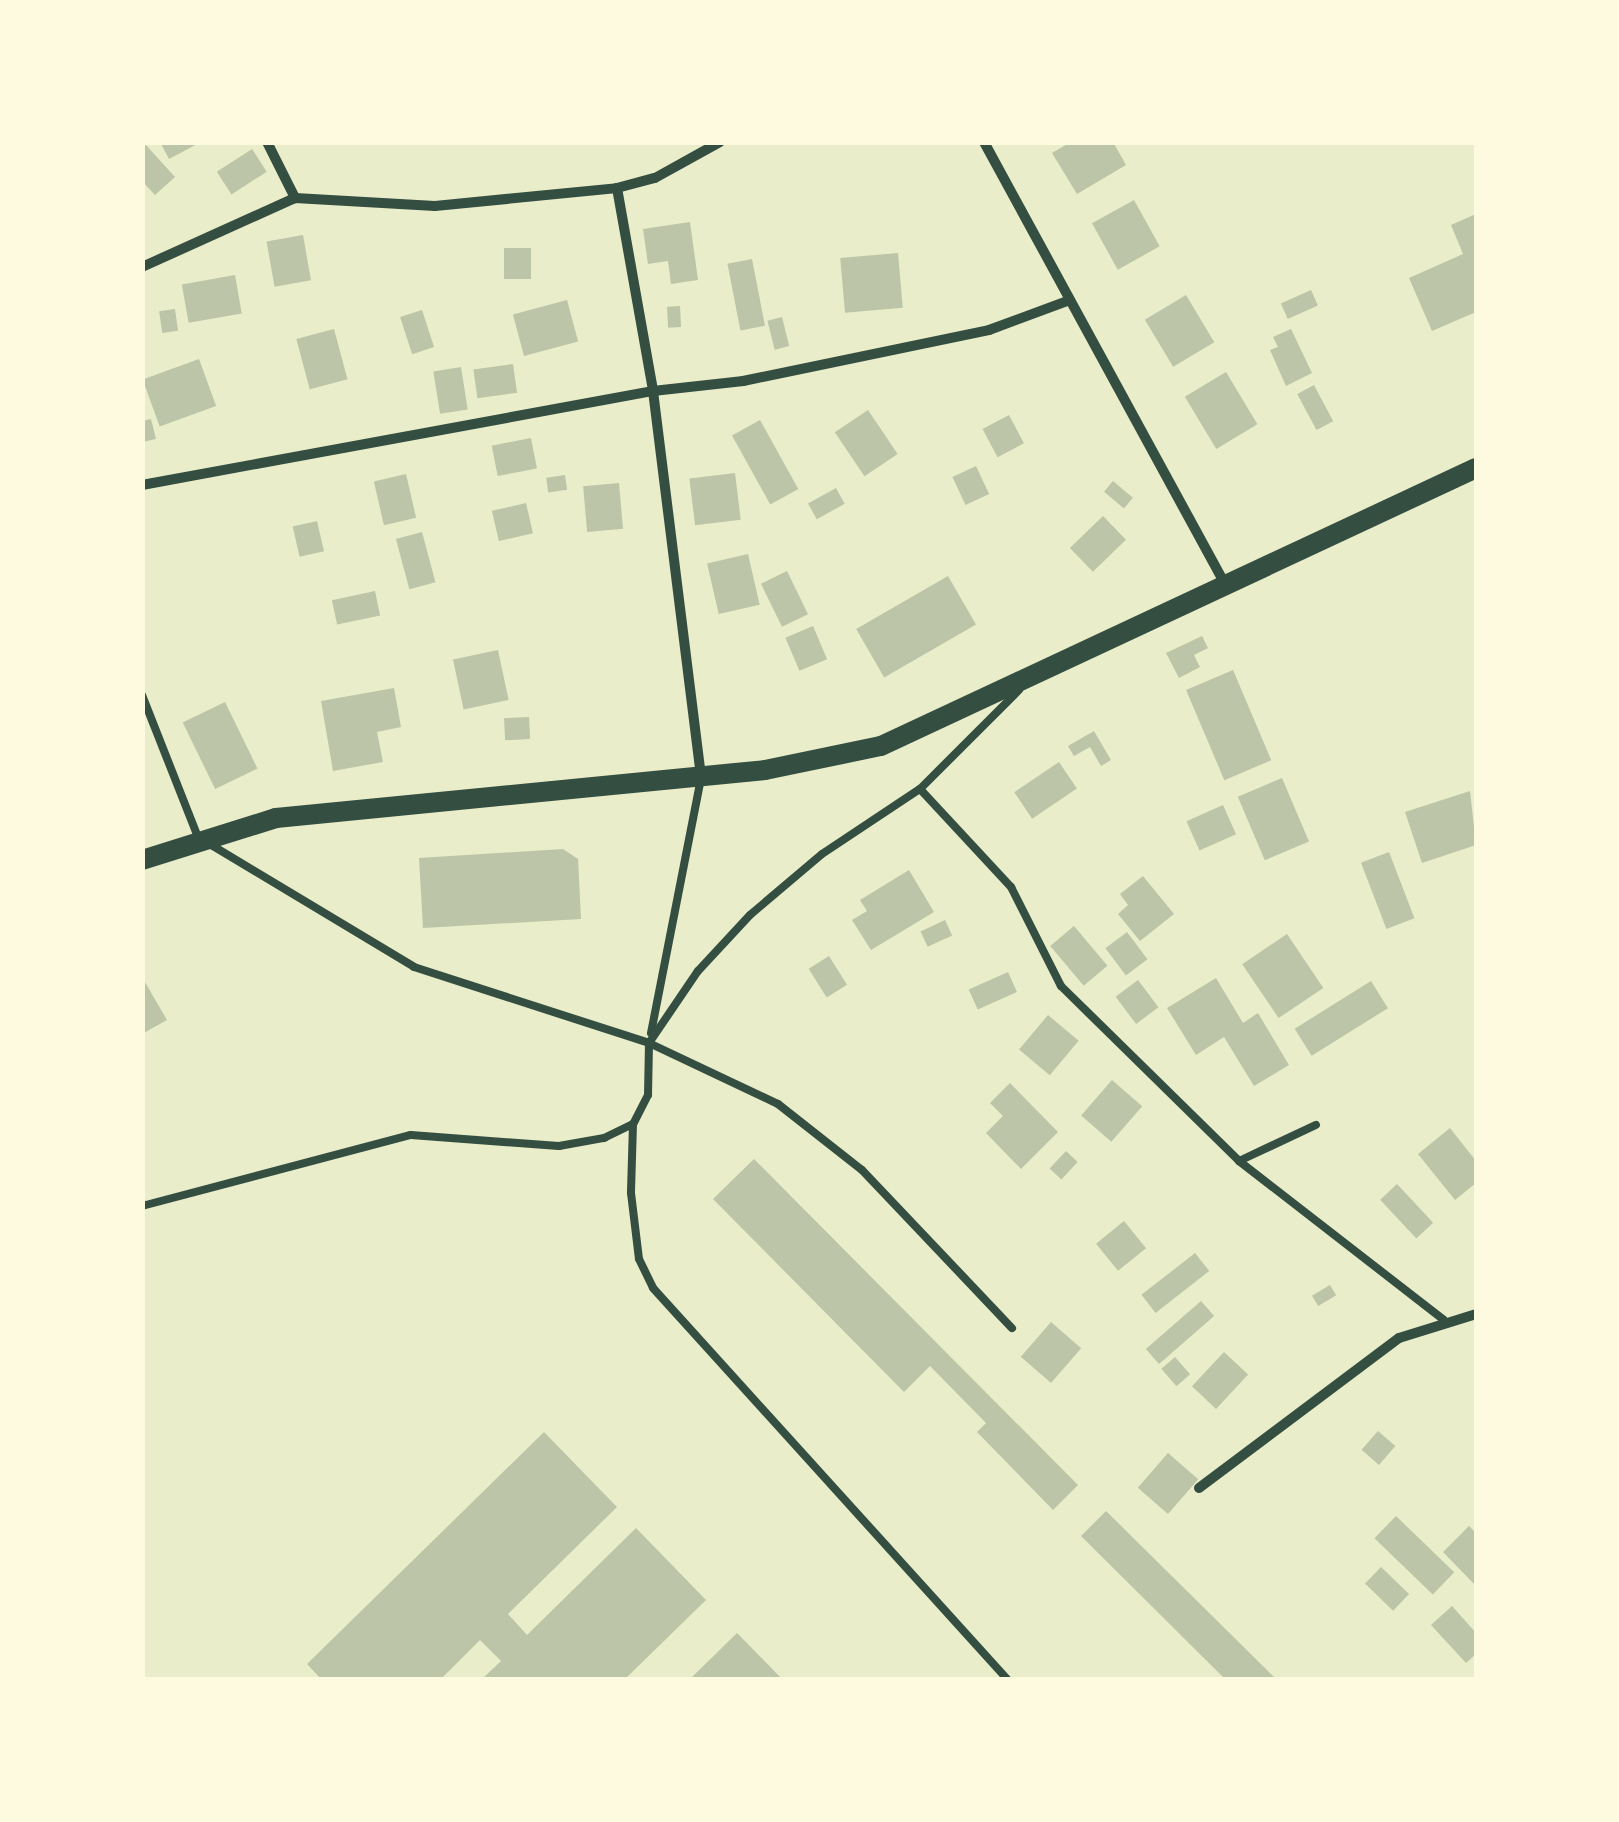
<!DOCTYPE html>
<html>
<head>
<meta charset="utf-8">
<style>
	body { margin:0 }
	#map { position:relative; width:1619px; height:1822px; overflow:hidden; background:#e9edc9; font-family:"IBM Plex Sans",sans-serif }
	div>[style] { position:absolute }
	.building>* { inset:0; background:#bcc5a7; transform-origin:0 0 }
	.service>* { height:8px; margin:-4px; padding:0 4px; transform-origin:4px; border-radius:4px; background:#344e41 }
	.minor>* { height:10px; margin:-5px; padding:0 5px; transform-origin:5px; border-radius:5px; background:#344e41 }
	.secondary>* { height:20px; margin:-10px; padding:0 10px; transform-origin:10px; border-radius:10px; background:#344e41 }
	span { translate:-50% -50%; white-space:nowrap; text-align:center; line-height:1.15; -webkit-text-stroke:8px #fefae0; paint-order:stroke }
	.frame { position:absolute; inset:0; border:145px solid #fefae0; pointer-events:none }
</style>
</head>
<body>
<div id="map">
	<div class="building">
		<i style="clip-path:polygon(160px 142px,201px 142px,169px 159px)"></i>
		<i style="clip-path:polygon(1071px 142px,1113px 142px,1126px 165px,1077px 194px,1052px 153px)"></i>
		<i style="clip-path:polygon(145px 144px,175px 177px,155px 195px,142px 181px)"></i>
		<i style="left:252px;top:149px;width:27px;height:42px;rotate:57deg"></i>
		<i style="left:1134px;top:200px;width:53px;height:48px;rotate:61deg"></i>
		<i style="clip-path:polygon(1476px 214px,1476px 312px,1432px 331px,1409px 278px,1463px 254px,1451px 225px)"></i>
		<i style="clip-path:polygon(690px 222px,698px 280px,671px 284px,668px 261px,648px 264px,643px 229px)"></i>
		<i style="left:303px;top:235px;width:46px;height:37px;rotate:80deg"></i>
		<i style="left:504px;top:248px;width:27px;height:31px"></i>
		<i style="left:898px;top:253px;width:55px;height:58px;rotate:85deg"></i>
		<i style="left:752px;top:259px;width:68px;height:25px;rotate:79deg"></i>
		<i style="left:235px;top:275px;width:39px;height:54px;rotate:80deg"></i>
		<i style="left:1311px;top:290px;width:17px;height:33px;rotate:66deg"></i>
		<i style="left:1186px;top:295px;width:55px;height:48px;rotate:59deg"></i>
		<i style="left:567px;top:300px;width:43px;height:56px;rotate:75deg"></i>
		<i style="left:680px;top:306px;width:21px;height:13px;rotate:87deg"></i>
		<i style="left:175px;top:309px;width:22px;height:16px;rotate:82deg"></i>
		<i style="left:422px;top:310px;width:39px;height:23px;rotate:72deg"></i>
		<i style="left:782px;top:317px;width:30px;height:15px;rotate:76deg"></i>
		<i style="left:334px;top:329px;width:52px;height:39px;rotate:75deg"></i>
		<i style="clip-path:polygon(1291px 329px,1312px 373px,1286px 386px,1270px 350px,1278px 347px,1273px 337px)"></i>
		<i style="left:199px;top:359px;width:50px;height:60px;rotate:70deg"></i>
		<i style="left:513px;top:364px;width:29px;height:40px;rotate:82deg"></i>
		<i style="left:461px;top:367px;width:43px;height:28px;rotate:81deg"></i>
		<i style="left:1226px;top:372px;width:61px;height:48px;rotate:59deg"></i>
		<i style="left:1314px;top:385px;width:41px;height:19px;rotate:62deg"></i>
		<i style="left:868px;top:410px;width:53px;height:40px;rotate:56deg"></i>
		<i style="left:1009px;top:415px;width:32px;height:30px;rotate:62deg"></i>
		<i style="clip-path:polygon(151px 419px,156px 439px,142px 442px,142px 421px)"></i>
		<i style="left:760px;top:420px;width:79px;height:32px;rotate:61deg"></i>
		<i style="left:531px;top:438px;width:31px;height:40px;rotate:79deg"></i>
		<i style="left:976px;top:466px;width:31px;height:26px;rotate:65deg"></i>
		<i style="left:735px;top:473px;width:47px;height:46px;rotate:83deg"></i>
		<i style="left:406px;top:474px;width:45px;height:33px;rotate:77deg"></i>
		<i style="left:565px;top:475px;width:15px;height:19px;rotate:82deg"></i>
		<i style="left:1113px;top:481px;width:26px;height:14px;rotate:40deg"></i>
		<i style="left:619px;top:483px;width:46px;height:36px;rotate:85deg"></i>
		<i style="left:836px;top:488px;width:18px;height:32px;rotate:61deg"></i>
		<i style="left:526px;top:503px;width:31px;height:35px;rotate:77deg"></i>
		<i style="left:1103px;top:516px;width:33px;height:46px;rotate:46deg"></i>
		<i style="left:317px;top:521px;width:31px;height:25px;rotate:77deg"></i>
		<i style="left:422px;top:532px;width:52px;height:27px;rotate:75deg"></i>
		<i style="left:748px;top:554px;width:52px;height:42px;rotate:77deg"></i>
		<i style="left:787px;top:571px;width:48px;height:29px;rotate:64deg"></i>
		<i style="left:948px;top:576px;width:56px;height:106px;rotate:60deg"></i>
		<i style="left:375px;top:591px;width:25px;height:44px;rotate:78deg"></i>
		<i style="left:813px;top:626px;width:36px;height:30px;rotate:67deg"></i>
		<i style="clip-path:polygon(1202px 636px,1208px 648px,1194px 655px,1200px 667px,1179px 678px,1166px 653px)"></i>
		<i style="left:498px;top:650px;width:51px;height:46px;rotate:78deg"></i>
		<i style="left:1233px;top:670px;width:98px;height:51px;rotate:67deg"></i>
		<i style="clip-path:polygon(394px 688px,401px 727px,377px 732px,383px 762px,333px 771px,321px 701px)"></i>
		<i style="left:225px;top:702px;width:74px;height:47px;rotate:64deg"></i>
		<i style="left:529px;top:717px;width:22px;height:25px;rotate:87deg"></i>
		<i style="clip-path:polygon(1094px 731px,1111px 760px,1101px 766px,1090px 747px,1074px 756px,1068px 746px)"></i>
		<i style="left:1059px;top:762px;width:32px;height:54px;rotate:56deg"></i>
		<i style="left:1282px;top:778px;width:69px;height:48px;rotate:67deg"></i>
		<i style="clip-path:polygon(1470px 791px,1476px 845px,1422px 863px,1405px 812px)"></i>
		<i style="left:1223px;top:805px;width:32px;height:40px;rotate:66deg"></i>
		<i style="clip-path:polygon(563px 849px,578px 859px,581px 919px,423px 928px,419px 858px)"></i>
		<i style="left:1389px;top:852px;width:71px;height:30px;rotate:69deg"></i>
		<i style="clip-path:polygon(909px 870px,934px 912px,871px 950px,852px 920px,867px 911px,860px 900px)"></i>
		<i style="clip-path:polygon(1143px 876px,1174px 914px,1140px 941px,1118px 914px,1128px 905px,1120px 894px)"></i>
		<i style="left:945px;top:920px;width:17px;height:27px;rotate:65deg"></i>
		<i style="left:1074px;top:926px;width:52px;height:31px;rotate:50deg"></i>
		<i style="left:1127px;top:932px;width:34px;height:27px;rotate:53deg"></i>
		<i style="left:1287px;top:934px;width:65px;height:54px;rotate:56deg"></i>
		<i style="left:829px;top:956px;width:34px;height:24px;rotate:58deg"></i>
		<i style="left:1008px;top:972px;width:22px;height:43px;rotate:66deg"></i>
		<i style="clip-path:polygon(142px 977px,167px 1020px,142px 1034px)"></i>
		<i style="clip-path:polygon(1216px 978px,1243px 1023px,1258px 1013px,1289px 1065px,1254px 1086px,1224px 1037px,1196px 1055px,1167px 1008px)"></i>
		<i style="left:1138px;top:980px;width:34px;height:28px;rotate:53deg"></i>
		<i style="left:1371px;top:981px;width:32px;height:90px;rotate:58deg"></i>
		<i style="left:1048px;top:1015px;width:40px;height:45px;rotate:40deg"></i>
		<i style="left:1112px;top:1080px;width:40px;height:47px;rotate:41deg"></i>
		<i style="clip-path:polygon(1010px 1083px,1058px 1132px,1021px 1169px,986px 1133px,1003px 1116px,990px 1103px)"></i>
		<i style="clip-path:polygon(1450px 1128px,1476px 1161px,1476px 1183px,1455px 1200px,1418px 1154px)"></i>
		<i style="left:1066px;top:1151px;width:16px;height:24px;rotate:43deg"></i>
		<i style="clip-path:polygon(754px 1159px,1078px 1485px,1053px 1510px,977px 1432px,986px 1423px,930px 1366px,904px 1392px,713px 1199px)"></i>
		<i style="left:1397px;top:1184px;width:53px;height:23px;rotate:47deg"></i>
		<i style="left:1124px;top:1221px;width:35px;height:36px;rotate:51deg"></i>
		<i style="left:1195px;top:1253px;width:23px;height:68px;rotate:52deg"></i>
		<i style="left:1330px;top:1285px;width:12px;height:21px;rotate:59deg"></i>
		<i style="left:1201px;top:1301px;width:20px;height:73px;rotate:49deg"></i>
		<i style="left:1051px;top:1322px;width:40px;height:46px;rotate:41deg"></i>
		<i style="left:1224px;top:1352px;width:33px;height:47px;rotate:43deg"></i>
		<i style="left:1175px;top:1357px;width:23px;height:18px;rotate:49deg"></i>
		<i style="left:1378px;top:1431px;width:23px;height:25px;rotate:41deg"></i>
		<i style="clip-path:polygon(544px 1432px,617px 1507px,508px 1614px,527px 1635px,636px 1528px,706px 1600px,624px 1680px,481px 1680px,501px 1661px,480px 1640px,440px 1680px,322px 1680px,307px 1664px)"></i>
		<i style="left:1168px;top:1453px;width:40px;height:46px;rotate:41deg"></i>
		<i style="clip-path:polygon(1106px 1511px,1277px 1680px,1226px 1680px,1081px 1536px)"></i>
		<i style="left:1396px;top:1516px;width:81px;height:31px;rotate:44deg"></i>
		<i style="clip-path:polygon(1469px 1526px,1476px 1533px,1476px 1586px,1443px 1552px)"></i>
		<i style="left:1381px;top:1567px;width:39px;height:23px;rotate:44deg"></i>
		<i style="clip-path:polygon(1452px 1606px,1476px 1633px,1476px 1654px,1466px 1663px,1431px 1625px)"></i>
		<i style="clip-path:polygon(737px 1633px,783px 1680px,689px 1680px)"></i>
	</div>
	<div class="service">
		<i style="left:142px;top:695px;width:153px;rotate:68.5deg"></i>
		<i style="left:198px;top:837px;width:252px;rotate:31deg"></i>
		<i style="left:414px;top:967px;width:247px;rotate:17.9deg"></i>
		<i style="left:649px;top:1043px;width:52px;rotate:91.1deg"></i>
		<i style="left:648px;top:1095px;width:33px;rotate:117deg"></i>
		<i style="left:633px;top:1124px;width:69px;rotate:91.7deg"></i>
		<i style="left:631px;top:1193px;width:66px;rotate:83.1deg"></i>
		<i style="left:639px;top:1259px;width:32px;rotate:64deg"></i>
		<i style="left:653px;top:1288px;width:529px;rotate:47.84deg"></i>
		<i style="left:920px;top:789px;width:134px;rotate:47.1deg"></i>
		<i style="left:1011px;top:887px;width:111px;rotate:63.2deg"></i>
		<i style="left:1061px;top:986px;width:250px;rotate:44.5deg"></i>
		<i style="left:1239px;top:1161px;width:85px;rotate:-25.1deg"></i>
		<i style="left:651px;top:1033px;width:261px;rotate:-78.9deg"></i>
		<i style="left:649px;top:1043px;width:87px;rotate:-55.8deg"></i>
		<i style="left:698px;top:971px;width:76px;rotate:-47.1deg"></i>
		<i style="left:750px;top:915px;width:94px;rotate:-40.3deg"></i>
		<i style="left:822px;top:854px;width:118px;rotate:-33.6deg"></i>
		<i style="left:920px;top:789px;width:140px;rotate:-45deg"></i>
		<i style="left:649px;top:1043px;width:143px;rotate:25.3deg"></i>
		<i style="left:778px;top:1104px;width:107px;rotate:38.2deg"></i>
		<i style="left:862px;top:1170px;width:218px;rotate:46.5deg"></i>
		<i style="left:1239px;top:1161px;width:259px;rotate:37.8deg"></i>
		<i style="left:142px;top:1206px;width:278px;rotate:-14.8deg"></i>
		<i style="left:411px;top:1135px;width:148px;rotate:4.3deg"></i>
		<i style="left:559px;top:1146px;width:46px;rotate:-10.1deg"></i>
		<i style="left:604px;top:1138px;width:32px;rotate:-26deg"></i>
	</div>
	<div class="minor">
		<i style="left:267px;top:142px;width:63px;rotate:63.4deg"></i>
		<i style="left:984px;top:142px;width:503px;rotate:61.4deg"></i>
		<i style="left:617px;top:188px;width:206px;rotate:79.9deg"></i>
		<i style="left:653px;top:391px;width:386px;rotate:82.9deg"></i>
		<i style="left:142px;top:267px;width:168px;rotate:-24.3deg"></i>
		<i style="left:295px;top:198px;width:140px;rotate:3.3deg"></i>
		<i style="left:435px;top:206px;width:183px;rotate:-5.6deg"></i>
		<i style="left:617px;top:188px;width:39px;rotate:-15deg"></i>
		<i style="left:655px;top:178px;width:74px;rotate:-29deg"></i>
		<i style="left:142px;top:485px;width:520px;rotate:-10.42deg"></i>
		<i style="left:653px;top:391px;width:91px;rotate:-6.3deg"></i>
		<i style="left:743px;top:381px;width:251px;rotate:-11.7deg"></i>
		<i style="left:989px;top:330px;width:86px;rotate:-20.3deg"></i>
		<i style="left:1199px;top:1488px;width:250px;rotate:-36.9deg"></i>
		<i style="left:1399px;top:1338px;width:81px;rotate:-17.3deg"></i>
	</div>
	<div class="secondary">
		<i style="left:142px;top:860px;width:140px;rotate:-17.4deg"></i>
		<i style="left:276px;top:818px;width:491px;rotate:-5.6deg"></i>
		<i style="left:765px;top:770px;width:118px;rotate:-11.7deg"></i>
		<i style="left:881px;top:746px;width:657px;rotate:-25.04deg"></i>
	</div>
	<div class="frame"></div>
</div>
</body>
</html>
